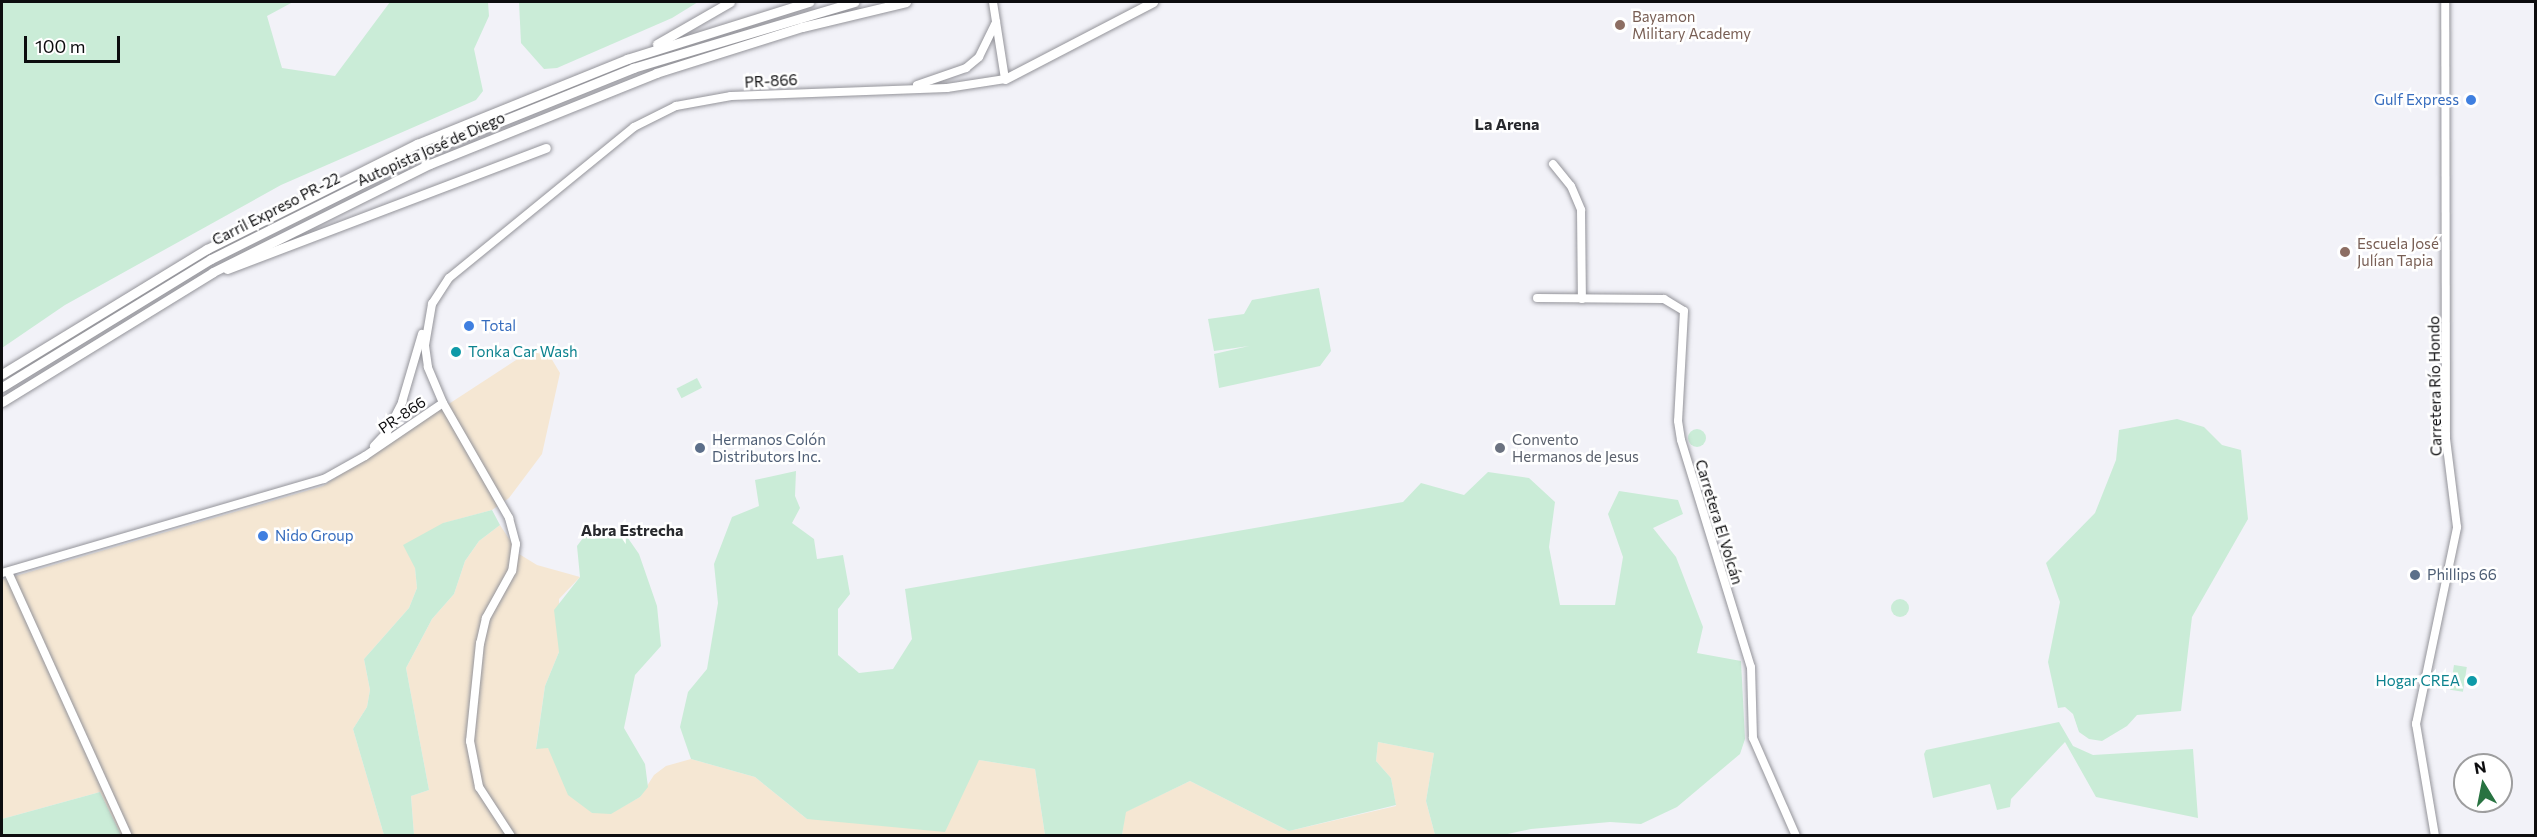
<!DOCTYPE html>
<html>
<head>
<meta charset="utf-8">
<style>
	body { margin:0 }
	#map { position:relative; width:2537px; height:837px; overflow:hidden; background:#f2f2f8; font-family:Commissioner,sans-serif }
	div>[style] { position:absolute }
	.industrial>* { inset:0; background:#f5e7d3 }
	.green>* { inset:0; background:#caecd7; transform-origin:0 0 }
	.round { border-radius:50% }
	.roads { filter:drop-shadow(0 0 2px #94949a) drop-shadow(0 0 2px #94949a) }
	.secondary>* { height:8px; margin:-4px; padding:0 4px; transform-origin:4px; border-radius:4px; background:#fff }
	.highway>* { height:9px; margin:-4.5px; padding:0 4.5px; transform-origin:4.5px; border-radius:4.5px; background:#fff }
	.dots>* { width:16px; height:16px; translate:-50% -50%; box-sizing:border-box; border:3px solid #fff; border-radius:50% }
	span { translate:-50% -50%; white-space:nowrap; text-align:center; line-height:1.15; -webkit-text-stroke:5px #fff; paint-order:stroke }
	.education-label { font-size:15px; color:#785e54 }
	.left { translate:0 -50%; text-align:left }
	.street-label { font-size:15px; color:#0d0d0f }
	.shop-label { font-size:15px; color:#366cbe }
	.right { translate:-100% -50%; text-align:right }
	.culture-label { font-size:15px; color:#0d838f }
	.service-label { font-size:15px; color:#4e5e75 }
	.worship-label { font-size:15px; color:#5b616d }
	.neighbourhood-label { font-size:16px; color:#28292d; font-weight:700 }
	.frame { position:absolute; inset:0; border:3px solid #0d0d0f; pointer-events:none }
	.north { position:absolute; left:2453px; top:753px; width:60px; height:60px; box-sizing:border-box; background:#fff; border:2px solid #9e9e9f; border-radius:50%; rotate:350deg; font-size:16px; font-weight:700; line-height:24px; text-align:center; color:#0d0d0f }
	.north::after { content:''; display:block; margin:auto; width:21px; height:27px; background:#287341; clip-path:polygon(50% 0,100% 100%,50% 72%,0 100%) }
	.scale { position:absolute; left:24px; top:36px; width:96px; height:27px; box-sizing:border-box; border:3px solid #0d0d0f; border-top:0; padding-left:8px; font-size:18px; line-height:21px; white-space:nowrap; color:#0d0d0f; -webkit-text-stroke:4px #fff; paint-order:stroke }
</style>
</head>
<body>
<div id="map">
	<div class="industrial">
		<i style="clip-path:polygon(542px 343px,560px 373px,542px 454px,509px 498px,492px 510px,444px 523px,415px 568px,417px 588px,409px 608px,364px 659px,370px 690px,367px 707px,353px 729px,384px 835px,121px 835px,100px 792px,2px 819px,2px 580px,323px 486px)"></i>
		<i style="clip-path:polygon(500px 525px,519px 554px,537px 565px,580px 577px,559px 599px,559px 652px,545px 686px,536px 748px,548px 748px,592px 813px,611px 813px,640px 797px,654px 775px,666px 766px,691px 759px,755px 777px,807px 819px,979px 760px,1035px 769px,1045px 835px,414px 835px,411px 796px,429px 790px,406px 668px,432px 619px,454px 594px,465px 561px,479px 541px)"></i>
		<i style="clip-path:polygon(1378px 742px,1434px 753px,1426px 801px,1435px 835px,1122px 836px,1125px 812px,1190px 781px,1289px 831px,1396px 806px,1391px 778px,1376px 761px)"></i>
	</div>
	<div class="green">
		<i style="clip-path:polygon(2px 2px,293px 2px,267px 16px,282px 68px,335px 76px,390px 2px,488px 2px,489px 16px,474px 49px,483px 91px,476px 100px,281px 185px,65px 305px,2px 348px)"></i>
		<i style="clip-path:polygon(519px 2px,698px 2px,672px 18px,557px 68px,544px 69px,521px 43px)"></i>
		<i style="clip-path:polygon(1319px 288px,1331px 351px,1320px 366px,1219px 388px,1214px 354px,1249px 346px,1214px 351px,1208px 319px,1244px 314px,1252px 300px)"></i>
		<i style="left:697px;top:378px;width:11px;height:23px;rotate:63deg"></i>
		<i style="clip-path:polygon(2177px 419px,2204px 427px,2222px 445px,2241px 450px,2248px 519px,2192px 617px,2181px 711px,2137px 715px,2127px 726px,2102px 741px,2089px 739px,2079px 732px,2073px 714px,2065px 707px,2058px 708px,2048px 662px,2060px 602px,2046px 563px,2095px 513px,2116px 460px,2119px 430px)"></i>
		<i class="round" style="left:1688px;top:429px;width:18px;height:18px"></i>
		<i style="clip-path:polygon(796px 471px,795px 496px,800px 508px,792px 523px,814px 539px,817px 559px,843px 555px,850px 594px,838px 609px,838px 655px,859px 673px,893px 669px,912px 639px,905px 589px,1403px 502px,1421px 483px,1464px 495px,1488px 472px,1529px 478px,1555px 502px,1549px 547px,1560px 605px,1615px 605px,1623px 557px,1608px 514px,1619px 491px,1678px 500px,1683px 514px,1653px 528px,1676px 557px,1703px 627px,1697px 653px,1741px 661px,1745px 739px,1740px 754px,1677px 807px,1641px 824px,1610px 822px,1531px 829px,1503px 835px,1435px 835px,1426px 801px,1434px 753px,1378px 742px,1376px 761px,1391px 778px,1396px 805px,1289px 831px,1190px 781px,1126px 812px,1122px 835px,1045px 835px,1035px 769px,979px 760px,945px 832px,807px 819px,755px 777px,691px 759px,680px 727px,688px 692px,707px 669px,718px 603px,714px 564px,732px 517px,759px 506px,755px 480px)"></i>
		<i style="clip-path:polygon(492px 510px,500px 525px,479px 541px,465px 561px,454px 594px,432px 619px,406px 668px,429px 790px,411px 796px,414px 835px,384px 835px,353px 729px,367px 707px,370px 690px,364px 659px,409px 608px,417px 588px,415px 568px,403px 545px,443px 523px)"></i>
		<i style="clip-path:polygon(612px 530px,623px 531px,639px 554px,657px 606px,661px 646px,635px 675px,624px 728px,645px 764px,648px 787px,640px 797px,611px 814px,592px 813px,568px 795px,548px 748px,536px 749px,545px 686px,559px 652px,554px 610px,580px 577px,577px 546px,583px 538px)"></i>
		<i class="round" style="left:1891px;top:599px;width:18px;height:18px"></i>
		<i style="left:2454px;top:665px;width:13px;height:25px;rotate:9deg"></i>
		<i style="clip-path:polygon(2059px 722px,2073px 746px,2093px 755px,2193px 749px,2198px 818px,2096px 797px,2065px 742px,2011px 799px,2010px 807px,1997px 810px,1990px 784px,1933px 798px,1924px 754px,1926px 750px)"></i>
		<i style="clip-path:polygon(100px 792px,121px 835px,2px 835px,2px 819px)"></i>
	</div>
	<div class="roads">
		<div class="secondary">
			<i style="left:917px;top:85px;width:52px;rotate:-19.1deg"></i>
			<i style="left:966px;top:68px;width:17px;rotate:-40deg"></i>
			<i style="left:979px;top:57px;width:39px;rotate:-64deg"></i>
			<i style="left:1553px;top:164px;width:28px;rotate:51deg"></i>
			<i style="left:1571px;top:186px;width:26px;rotate:67deg"></i>
			<i style="left:1581px;top:210px;width:89px;rotate:89.4deg"></i>
			<i style="left:1537px;top:298px;width:127px;rotate:0.5deg"></i>
			<i style="left:1664px;top:299px;width:23px;rotate:31deg"></i>
			<i style="left:1684px;top:311px;width:110px;rotate:93.1deg"></i>
			<i style="left:1678px;top:421px;width:19px;rotate:81deg"></i>
			<i style="left:1681px;top:440px;width:238px;rotate:72.9deg"></i>
			<i style="left:1751px;top:667px;width:71px;rotate:88.4deg"></i>
			<i style="left:1753px;top:738px;width:107px;rotate:66.3deg"></i>
			<i style="left:443px;top:403px;width:133px;rotate:60.1deg"></i>
			<i style="left:509px;top:518px;width:27px;rotate:75deg"></i>
			<i style="left:516px;top:544px;width:27px;rotate:98deg"></i>
			<i style="left:512px;top:571px;width:54px;rotate:119deg"></i>
			<i style="left:486px;top:618px;width:26px;rotate:103deg"></i>
			<i style="left:480px;top:643px;width:99px;rotate:95.8deg"></i>
			<i style="left:470px;top:741px;width:47px;rotate:78.9deg"></i>
			<i style="left:479px;top:787px;width:59px;rotate:56.9deg"></i>
			<i style="left:374px;top:446px;width:19px;rotate:-47deg"></i>
			<i style="left:387px;top:432px;width:34px;rotate:-63deg"></i>
			<i style="left:402px;top:402px;width:71px;rotate:-73.6deg"></i>
			<i style="left:8px;top:572px;width:290px;rotate:65.6deg"></i>
			<i style="left:2px;top:573px;width:335px;rotate:-16.3deg"></i>
			<i style="left:324px;top:479px;width:47px;rotate:-29.3deg"></i>
			<i style="left:365px;top:456px;width:94px;rotate:-34.2deg"></i>
			<i style="left:443px;top:403px;width:39px;rotate:-113deg"></i>
			<i style="left:428px;top:367px;width:22px;rotate:-98deg"></i>
			<i style="left:425px;top:345px;width:42px;rotate:-80.3deg"></i>
			<i style="left:432px;top:304px;width:31px;rotate:-57deg"></i>
			<i style="left:449px;top:278px;width:239px;rotate:-39.2deg"></i>
			<i style="left:634px;top:127px;width:47px;rotate:-26.6deg"></i>
			<i style="left:676px;top:106px;width:56px;rotate:-10.3deg"></i>
			<i style="left:731px;top:96px;width:216px;rotate:-2.1deg"></i>
			<i style="left:947px;top:88px;width:59px;rotate:-8.8deg"></i>
			<i style="left:1005px;top:79px;width:78px;rotate:-98.9deg"></i>
			<i style="left:2435px;top:836px;width:114px;rotate:-99.6deg"></i>
			<i style="left:2416px;top:724px;width:201px;rotate:-78.2deg"></i>
			<i style="left:2457px;top:527px;width:89px;rotate:-97.1deg"></i>
			<i style="left:2446px;top:439px;width:437px;rotate:-90.1deg"></i>
		</div>
		<div class="highway">
			<i style="left:657px;top:44px;width:84px;rotate:-29.9deg"></i>
			<i style="left:1005px;top:79px;width:167px;rotate:-27.5deg"></i>
			<i style="left:227px;top:269px;width:341px;rotate:-20.8deg"></i>
			<i style="left:2px;top:374px;width:240px;rotate:-31.4deg"></i>
			<i style="left:207px;top:249px;width:235px;rotate:-26.6deg"></i>
			<i style="left:417px;top:144px;width:227px;rotate:-22deg"></i>
			<i style="left:627px;top:59px;width:191px;rotate:-17.4deg"></i>
			<i style="left:2px;top:387px;width:245px;rotate:-31.5deg"></i>
			<i style="left:211px;top:259px;width:237px;rotate:-26.6deg"></i>
			<i style="left:423px;top:153px;width:227px;rotate:-22deg"></i>
			<i style="left:633px;top:68px;width:231px;rotate:-16.6deg"></i>
			<i style="left:2px;top:402px;width:248px;rotate:-31.6deg"></i>
			<i style="left:213px;top:272px;width:242px;rotate:-26.5deg"></i>
			<i style="left:430px;top:164px;width:244px;rotate:-21.9deg"></i>
			<i style="left:656px;top:73px;width:153px;rotate:-17.5deg"></i>
			<i style="left:802px;top:27px;width:107px;rotate:-13.5deg"></i>
		</div>
	</div>
	<div class="dots">
		<i style="left:1620px;top:25px;background:#8d6e63"></i>
		<i style="left:2471px;top:100px;background:#3f7fe0"></i>
		<i style="left:2345px;top:252px;background:#8d6e63"></i>
		<i style="left:469px;top:326px;background:#3f7fe0"></i>
		<i style="left:456px;top:352px;background:#0f9aa8"></i>
		<i style="left:700px;top:448px;background:#5c6f8a"></i>
		<i style="left:1500px;top:448px;background:#6b7280"></i>
		<i style="left:263px;top:536px;background:#3f7fe0"></i>
		<i style="left:2415px;top:575px;background:#5c6f8a"></i>
		<i style="left:2472px;top:681px;background:#0f9aa8"></i>
	</div>
	<div class="education-label">
		<span class="left" style="left:1632px;top:25px">Bayamon<br>Military Academy</span>
		<span class="left" style="left:2357px;top:252px">Escuela José<br>Julían Tapia</span>
	</div>
	<div class="street-label">
		<span style="left:771px;top:81px;rotate:-3deg">PR-866</span>
		<span style="left:431px;top:149px;rotate:-24deg">Autopista José de Diego</span>
		<span style="left:276px;top:209px;rotate:-27deg">Carril Expreso PR-22</span>
		<span style="left:2435px;top:386px;rotate:-91deg">Carretera Río Hondo</span>
		<span style="left:402px;top:415px;rotate:-34deg">PR-866</span>
		<span style="left:1719px;top:522px;rotate:73deg">Carretera El Volcán</span>
	</div>
	<div class="shop-label">
		<span class="right" style="left:2459px;top:100px">Gulf Express</span>
		<span class="left" style="left:481px;top:326px">Total</span>
		<span class="left" style="left:275px;top:536px">Nido Group</span>
	</div>
	<div class="culture-label">
		<span class="left" style="left:468px;top:352px">Tonka Car Wash</span>
		<span class="right" style="left:2460px;top:681px">Hogar CREA</span>
	</div>
	<div class="service-label">
		<span class="left" style="left:712px;top:448px">Hermanos Colón<br>Distributors Inc.</span>
		<span class="left" style="left:2427px;top:575px">Phillips 66</span>
	</div>
	<div class="worship-label">
		<span class="left" style="left:1512px;top:448px">Convento<br>Hermanos de Jesus</span>
	</div>
	<div class="neighbourhood-label">
		<span style="left:1507px;top:124px">La Arena</span>
		<span style="left:632px;top:530px">Abra Estrecha</span>
	</div>
	<div class="frame"></div>
	<div class="north">N</div>
	<div class="scale">100 m</div>
</div>
</body>
</html>
